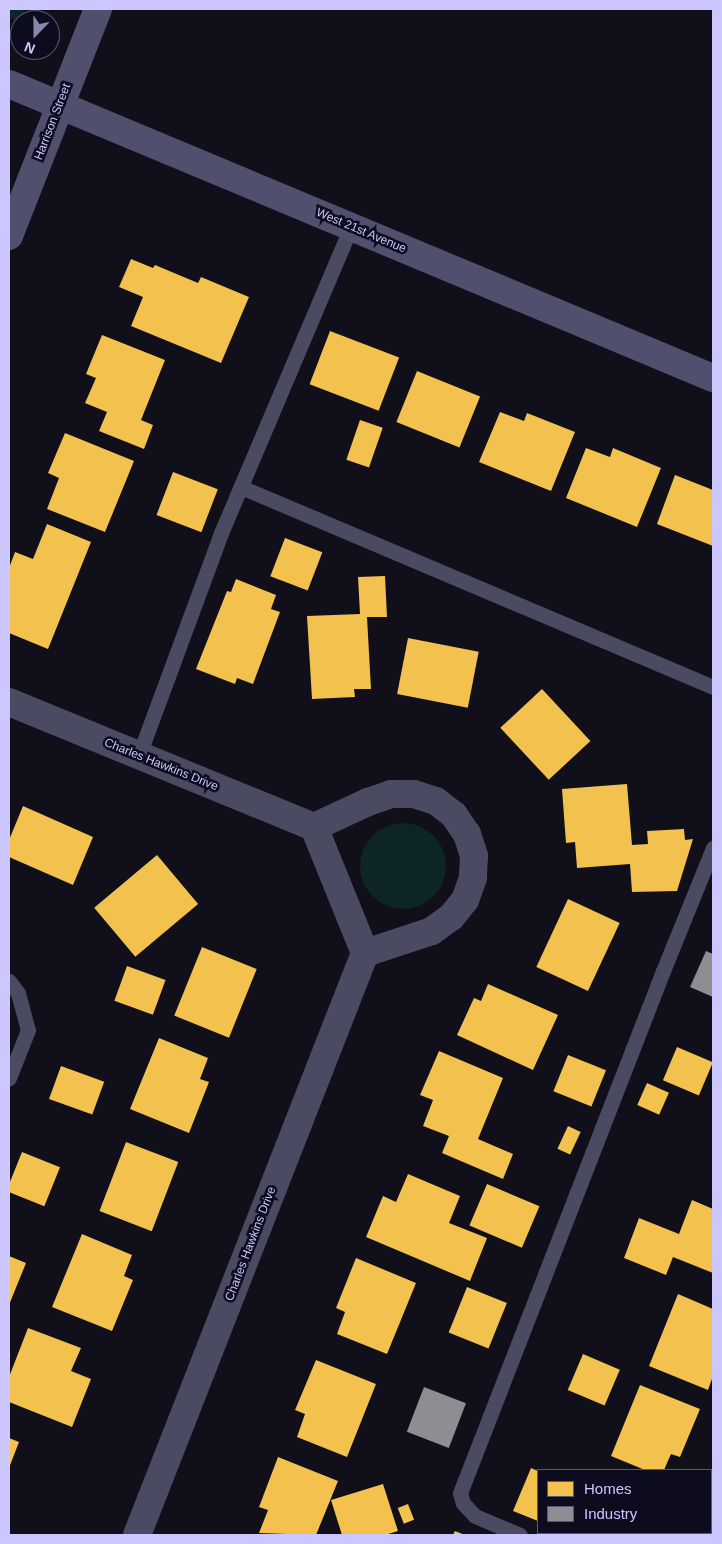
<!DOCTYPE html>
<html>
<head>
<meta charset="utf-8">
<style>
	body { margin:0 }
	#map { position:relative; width:722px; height:1544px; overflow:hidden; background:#100f1a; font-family:Helvetica,sans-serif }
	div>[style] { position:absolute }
	.green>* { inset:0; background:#0d2524 }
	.round { border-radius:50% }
	.homes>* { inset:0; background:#f2c14e; transform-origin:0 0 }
	.industry>* { inset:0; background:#8d8d92; transform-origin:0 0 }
	.lane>* { height:15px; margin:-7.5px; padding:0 7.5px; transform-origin:7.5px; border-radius:7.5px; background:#4a4a63 }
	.street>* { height:28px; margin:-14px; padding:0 14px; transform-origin:14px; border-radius:14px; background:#4a4a63 }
	.secondary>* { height:28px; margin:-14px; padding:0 14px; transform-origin:14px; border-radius:14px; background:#50506e }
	span { translate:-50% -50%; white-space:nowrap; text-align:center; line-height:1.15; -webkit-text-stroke:5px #0d0b1e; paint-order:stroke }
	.street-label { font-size:12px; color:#ccc7ff }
	.frame { position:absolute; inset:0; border:10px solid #ccc7ff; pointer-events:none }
	.legend { position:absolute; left:537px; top:1469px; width:175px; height:65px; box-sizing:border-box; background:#0d0b1e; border:1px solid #595678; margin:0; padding:6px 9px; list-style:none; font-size:15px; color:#ccc7ff }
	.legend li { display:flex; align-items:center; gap:10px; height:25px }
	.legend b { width:25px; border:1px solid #595678 }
	.north { position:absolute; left:10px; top:10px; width:50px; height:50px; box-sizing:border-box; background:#0d0b1e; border:1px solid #595678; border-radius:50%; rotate:202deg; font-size:14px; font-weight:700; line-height:20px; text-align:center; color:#ccc7ff }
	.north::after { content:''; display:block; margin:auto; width:18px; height:22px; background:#8a87af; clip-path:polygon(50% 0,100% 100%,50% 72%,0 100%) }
</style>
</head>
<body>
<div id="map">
	<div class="green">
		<i style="clip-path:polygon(9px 9px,25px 9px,20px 23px,9px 18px)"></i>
		<i class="round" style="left:360px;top:823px;width:86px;height:86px"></i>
	</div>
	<div class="homes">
		<i style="clip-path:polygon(131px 259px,153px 268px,155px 265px,198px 283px,201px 277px,249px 297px,221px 363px,131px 326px,143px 297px,119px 287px)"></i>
		<i style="left:330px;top:331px;width:74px;height:57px;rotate:21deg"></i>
		<i style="clip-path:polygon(102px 335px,165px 360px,141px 420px,153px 425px,144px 449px,99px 431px,107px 412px,85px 403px,96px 378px,86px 374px)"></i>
		<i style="left:417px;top:371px;width:68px;height:55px;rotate:22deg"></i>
		<i style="clip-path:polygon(500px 412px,524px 421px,527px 413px,575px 432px,551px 491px,479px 462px)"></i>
		<i style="left:360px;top:420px;width:24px;height:42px;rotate:19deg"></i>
		<i style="clip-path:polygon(65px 433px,134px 461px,105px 532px,47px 509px,59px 478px,48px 473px)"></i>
		<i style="clip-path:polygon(586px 448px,610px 457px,613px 448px,661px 468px,637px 527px,566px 498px)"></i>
		<i style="left:173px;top:472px;width:48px;height:46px;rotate:21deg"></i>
		<i style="clip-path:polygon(675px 475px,713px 490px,713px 546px,657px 524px)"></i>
		<i style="clip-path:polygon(47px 524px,91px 542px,48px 649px,9px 633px,9px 568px,15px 552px,33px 559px)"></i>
		<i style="left:285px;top:538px;width:40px;height:41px;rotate:21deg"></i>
		<i style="clip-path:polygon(385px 576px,387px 617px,367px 617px,371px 689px,354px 689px,355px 697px,312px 699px,307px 616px,360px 614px,358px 577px)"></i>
		<i style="clip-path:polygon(236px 579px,276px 595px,271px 609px,280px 612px,253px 684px,237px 678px,235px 684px,196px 669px,227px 591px,231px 592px)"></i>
		<i style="left:408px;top:638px;width:72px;height:57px;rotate:11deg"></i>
		<i style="left:542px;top:689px;width:71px;height:57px;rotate:47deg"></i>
		<i style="clip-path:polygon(627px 784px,632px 845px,648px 844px,647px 831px,684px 829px,685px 840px,693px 839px,677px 891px,632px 892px,630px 864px,577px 868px,575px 842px,566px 843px,562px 789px)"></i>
		<i style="clip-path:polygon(23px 806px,93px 837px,73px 885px,9px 857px,9px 840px)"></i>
		<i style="left:157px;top:855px;width:64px;height:82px;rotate:50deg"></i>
		<i style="left:568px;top:899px;width:57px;height:75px;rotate:25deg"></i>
		<i style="left:202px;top:947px;width:59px;height:74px;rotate:22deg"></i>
		<i style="left:127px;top:966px;width:41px;height:37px;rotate:20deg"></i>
		<i style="clip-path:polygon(488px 984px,558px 1015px,533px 1070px,457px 1035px,474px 998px,481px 1001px)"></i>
		<i style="clip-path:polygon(159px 1038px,208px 1058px,200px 1079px,209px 1082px,189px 1133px,130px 1109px)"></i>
		<i style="left:677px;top:1047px;width:39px;height:36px;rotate:23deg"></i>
		<i style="clip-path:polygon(439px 1051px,503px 1078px,478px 1139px,513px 1154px,503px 1179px,442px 1153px,449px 1136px,423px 1126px,433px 1100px,420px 1095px)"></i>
		<i style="left:568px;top:1055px;width:41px;height:39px;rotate:22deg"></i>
		<i style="left:61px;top:1066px;width:46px;height:35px;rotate:20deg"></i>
		<i style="left:647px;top:1083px;width:24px;height:24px;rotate:24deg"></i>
		<i style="left:568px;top:1126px;width:14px;height:25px;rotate:25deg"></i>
		<i style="left:126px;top:1142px;width:56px;height:74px;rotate:21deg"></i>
		<i style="left:22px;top:1152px;width:41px;height:42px;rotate:22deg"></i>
		<i style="clip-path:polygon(408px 1174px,460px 1196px,449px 1223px,487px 1238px,470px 1281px,366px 1237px,383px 1196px,396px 1202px)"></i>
		<i style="left:487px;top:1184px;width:57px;height:45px;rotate:23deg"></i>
		<i style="clip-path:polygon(692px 1200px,713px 1209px,713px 1273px,673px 1257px,666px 1275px,624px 1258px,639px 1218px,679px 1234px)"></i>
		<i style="clip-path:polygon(82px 1234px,132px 1255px,124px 1276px,133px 1280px,112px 1331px,52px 1307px)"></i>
		<i style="clip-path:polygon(9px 1256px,26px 1263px,9px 1305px)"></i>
		<i style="clip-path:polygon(356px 1258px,416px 1283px,387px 1354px,337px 1334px,345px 1312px,336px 1308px)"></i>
		<i style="left:467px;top:1287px;width:43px;height:49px;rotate:22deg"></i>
		<i style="clip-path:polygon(678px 1294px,713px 1309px,713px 1376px,708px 1390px,649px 1366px)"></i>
		<i style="clip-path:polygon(28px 1328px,81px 1348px,71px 1371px,91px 1379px,72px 1427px,9px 1402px,9px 1377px)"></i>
		<i style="left:583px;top:1354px;width:40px;height:39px;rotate:23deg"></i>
		<i style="clip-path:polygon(316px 1360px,376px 1384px,347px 1457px,297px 1437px,305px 1414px,295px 1410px)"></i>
		<i style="clip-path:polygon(640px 1385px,700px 1409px,680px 1457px,671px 1454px,664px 1470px,645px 1470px,611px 1456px)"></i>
		<i style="clip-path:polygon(9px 1438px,19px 1442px,9px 1468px)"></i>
		<i style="clip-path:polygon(278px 1457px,338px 1481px,316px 1535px,259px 1533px,268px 1510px,259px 1507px)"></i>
		<i style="clip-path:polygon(531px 1468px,538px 1471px,538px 1521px,513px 1511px)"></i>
		<i style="clip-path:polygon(383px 1484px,398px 1531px,385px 1535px,342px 1535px,331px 1500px)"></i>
		<i style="left:408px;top:1504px;width:17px;height:11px;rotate:69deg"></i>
		<i style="clip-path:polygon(455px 1531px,465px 1535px,453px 1535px)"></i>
		<i style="left:580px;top:1533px;width:69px;height:2px"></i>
	</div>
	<div class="industry">
		<i style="clip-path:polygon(706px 951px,713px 954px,713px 997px,690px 987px)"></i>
		<i style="left:424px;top:1387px;width:45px;height:48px;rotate:21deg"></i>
	</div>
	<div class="lane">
		<i style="left:241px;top:487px;width:513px;rotate:22.96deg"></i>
		<i style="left:139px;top:755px;width:237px;rotate:-69.7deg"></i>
		<i style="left:221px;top:533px;width:332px;rotate:-67deg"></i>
		<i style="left:9px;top:981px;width:15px;rotate:53deg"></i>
		<i style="left:18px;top:993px;width:38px;rotate:75deg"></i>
		<i style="left:28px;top:1030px;width:52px;rotate:111.6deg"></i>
		<i style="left:520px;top:1535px;width:49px;rotate:-157.1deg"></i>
		<i style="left:475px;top:1516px;width:18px;rotate:-133deg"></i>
		<i style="left:463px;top:1503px;width:10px;rotate:-107deg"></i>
		<i style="left:460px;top:1493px;width:560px;rotate:-68.75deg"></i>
		<i style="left:663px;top:971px;width:133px;rotate:-67.9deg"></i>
	</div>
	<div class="street">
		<i style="left:9px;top:702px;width:330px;rotate:22.3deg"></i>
		<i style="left:314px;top:827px;width:136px;rotate:68deg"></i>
		<i style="left:365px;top:953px;width:625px;rotate:111.39deg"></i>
		<i style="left:314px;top:827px;width:60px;rotate:-24.8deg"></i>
		<i style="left:368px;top:802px;width:24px;rotate:-19deg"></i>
		<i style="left:391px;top:794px;width:23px"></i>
		<i style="left:414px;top:794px;width:23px;rotate:18deg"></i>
		<i style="left:436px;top:801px;width:23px;rotate:38deg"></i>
		<i style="left:454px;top:815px;width:23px;rotate:56deg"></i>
		<i style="left:467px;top:834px;width:23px;rotate:72deg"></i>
		<i style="left:474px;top:856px;width:22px;rotate:93deg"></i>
		<i style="left:473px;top:878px;width:23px;rotate:110deg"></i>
		<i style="left:465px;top:900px;width:22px;rotate:129deg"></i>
		<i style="left:451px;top:917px;width:24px;rotate:144deg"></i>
		<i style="left:432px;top:931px;width:71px;rotate:161.8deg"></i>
	</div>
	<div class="secondary">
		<i style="left:9px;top:84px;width:763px;rotate:22.67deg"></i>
		<i style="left:9px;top:236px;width:244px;rotate:-68.6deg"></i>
	</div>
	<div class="street-label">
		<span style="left:53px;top:122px;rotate:-69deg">Harrison Street</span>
		<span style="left:361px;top:231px;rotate:23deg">West 21st Avenue</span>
		<span style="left:161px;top:765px;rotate:22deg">Charles Hawkins Drive</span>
		<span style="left:251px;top:1244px;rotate:-69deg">Charles Hawkins Drive</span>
	</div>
	<div class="frame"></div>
	<ul class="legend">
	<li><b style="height:14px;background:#f2c14e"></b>Homes</li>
	<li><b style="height:14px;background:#8d8d92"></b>Industry</li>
	</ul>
	<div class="north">N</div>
</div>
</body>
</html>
